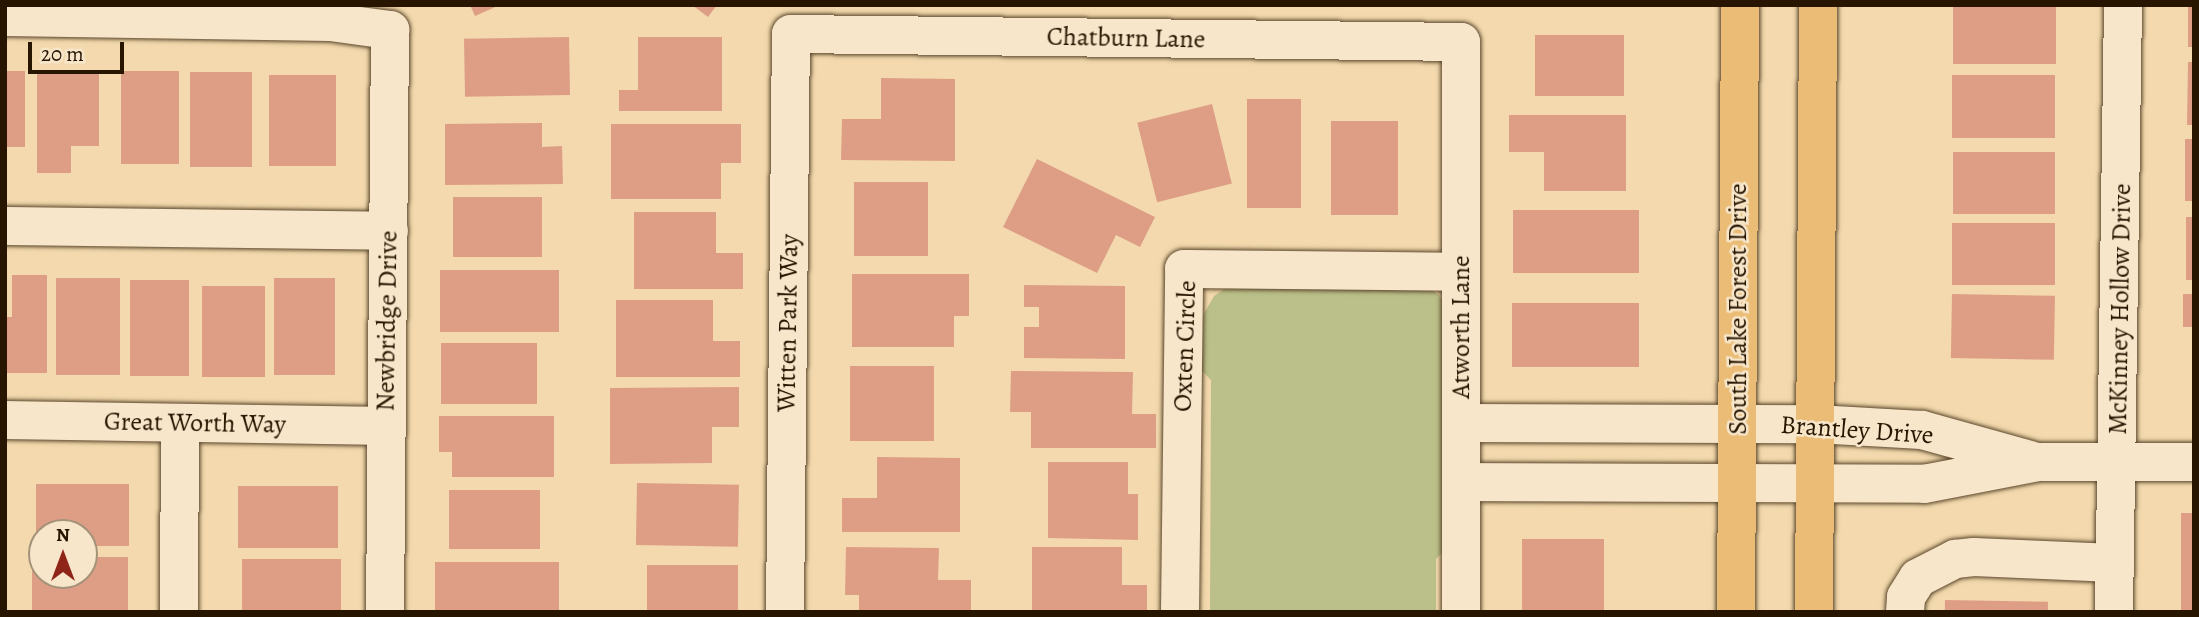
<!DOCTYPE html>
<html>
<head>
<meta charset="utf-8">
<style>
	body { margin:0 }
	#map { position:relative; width:2199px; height:617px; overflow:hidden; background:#f3d9ad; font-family:Alegreya,serif }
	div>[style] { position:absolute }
	.green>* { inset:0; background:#bbbf89 }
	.building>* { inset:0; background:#de9e86; transform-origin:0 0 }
	.roads { filter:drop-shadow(0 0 2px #5a462b) drop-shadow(0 0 2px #5a462b) }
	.minor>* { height:38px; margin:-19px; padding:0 19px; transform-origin:19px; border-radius:19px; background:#f7e6ca }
	.major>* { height:38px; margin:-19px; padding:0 19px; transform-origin:19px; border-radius:19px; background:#eabc76 }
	span { translate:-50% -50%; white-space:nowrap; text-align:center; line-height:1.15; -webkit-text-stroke:5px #f7e6ca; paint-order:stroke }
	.street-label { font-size:26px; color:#271500 }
	.frame { position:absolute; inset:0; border:7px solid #271500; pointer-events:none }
	.north { position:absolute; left:28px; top:519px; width:70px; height:70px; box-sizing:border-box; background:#f7e6ca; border:2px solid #a49279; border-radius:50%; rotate:0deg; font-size:19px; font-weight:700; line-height:28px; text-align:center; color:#271500 }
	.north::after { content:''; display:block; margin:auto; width:24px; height:32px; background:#8f2418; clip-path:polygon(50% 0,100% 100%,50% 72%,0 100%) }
	.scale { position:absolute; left:28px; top:42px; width:96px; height:32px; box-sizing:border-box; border:4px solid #271500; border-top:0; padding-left:9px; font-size:21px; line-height:24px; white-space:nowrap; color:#271500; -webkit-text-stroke:5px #f7e6ca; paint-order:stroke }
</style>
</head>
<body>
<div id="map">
	<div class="green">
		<i style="clip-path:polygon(1226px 288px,1428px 288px,1438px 294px,1447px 308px,1445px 550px,1436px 559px,1436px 612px,1210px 612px,1211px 380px,1200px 369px,1201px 319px,1214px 296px)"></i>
	</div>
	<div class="building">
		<i style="clip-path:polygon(470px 5px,500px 5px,475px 16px)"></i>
		<i style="clip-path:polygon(692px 5px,717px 5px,708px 17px)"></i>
		<i style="left:1953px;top:5px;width:103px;height:59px"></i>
		<i style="left:2188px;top:5px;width:6px;height:42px"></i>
		<i style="left:1535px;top:35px;width:89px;height:61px"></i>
		<i style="left:569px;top:37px;width:58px;height:105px;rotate:89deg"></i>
		<i style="clip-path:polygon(638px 37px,722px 37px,722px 111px,619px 111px,619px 90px,638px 90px)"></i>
		<i style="clip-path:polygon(2188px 62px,2194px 62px,2194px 125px,2187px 125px)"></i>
		<i style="clip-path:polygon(37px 70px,99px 70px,99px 146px,71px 146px,71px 173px,37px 173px)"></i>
		<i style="left:5px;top:71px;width:20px;height:76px"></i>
		<i style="left:121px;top:71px;width:58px;height:93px"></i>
		<i style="left:190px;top:72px;width:62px;height:95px"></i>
		<i style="left:269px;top:75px;width:67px;height:91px"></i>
		<i style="left:1952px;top:75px;width:103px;height:63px"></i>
		<i style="clip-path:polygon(881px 78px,955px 79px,955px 161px,841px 160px,842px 119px,881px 119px)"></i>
		<i style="left:1247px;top:99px;width:54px;height:109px"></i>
		<i style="left:1212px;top:104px;width:82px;height:77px;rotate:76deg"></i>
		<i style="clip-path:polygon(1509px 115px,1626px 115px,1626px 191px,1544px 191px,1544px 152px,1509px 152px)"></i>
		<i style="left:1331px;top:121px;width:67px;height:94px"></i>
		<i style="clip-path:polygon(542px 123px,542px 147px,562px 146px,563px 184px,445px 185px,445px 124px)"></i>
		<i style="clip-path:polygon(611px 124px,741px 124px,741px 163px,721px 163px,721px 199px,611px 199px)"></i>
		<i style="left:2185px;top:139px;width:9px;height:62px"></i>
		<i style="left:1953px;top:152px;width:102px;height:62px"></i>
		<i style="clip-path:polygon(1037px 159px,1155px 217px,1140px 247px,1116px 235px,1097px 273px,1003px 227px)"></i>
		<i style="left:854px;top:182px;width:74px;height:74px"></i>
		<i style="left:453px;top:197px;width:89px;height:60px"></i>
		<i style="left:1513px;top:210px;width:126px;height:63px"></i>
		<i style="clip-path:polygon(634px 212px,716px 212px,716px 253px,743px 253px,743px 289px,634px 289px)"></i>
		<i style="left:2186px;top:217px;width:8px;height:63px"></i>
		<i style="left:1952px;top:223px;width:103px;height:62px"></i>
		<i style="left:440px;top:270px;width:119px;height:62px"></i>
		<i style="clip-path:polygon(852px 274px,969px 274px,969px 316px,954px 316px,954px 347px,852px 347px)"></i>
		<i style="clip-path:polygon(12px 275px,47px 275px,47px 373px,5px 373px,5px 317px,12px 317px)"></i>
		<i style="left:56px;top:278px;width:64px;height:97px"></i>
		<i style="left:274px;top:278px;width:61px;height:97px"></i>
		<i style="left:130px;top:280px;width:59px;height:96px"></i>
		<i style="clip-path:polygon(1024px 285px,1125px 286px,1125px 359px,1024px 358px,1024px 327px,1039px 327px,1039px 307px,1024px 307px)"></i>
		<i style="left:202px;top:286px;width:63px;height:91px"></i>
		<i style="left:1952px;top:294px;width:103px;height:64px;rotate:1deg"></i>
		<i style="left:2183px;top:294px;width:11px;height:33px"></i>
		<i style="clip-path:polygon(616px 300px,713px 300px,713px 341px,740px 341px,740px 377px,616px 377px)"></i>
		<i style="left:1512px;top:303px;width:127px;height:64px"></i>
		<i style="left:441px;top:343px;width:96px;height:61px"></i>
		<i style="left:850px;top:366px;width:84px;height:75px"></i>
		<i style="clip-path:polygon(1011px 371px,1133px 372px,1132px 414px,1156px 414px,1156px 448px,1031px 448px,1031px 412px,1010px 412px)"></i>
		<i style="clip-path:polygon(739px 387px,739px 427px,712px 427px,712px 463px,610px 464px,610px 388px)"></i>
		<i style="clip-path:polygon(439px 416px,554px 416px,554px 477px,452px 477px,452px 452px,439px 452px)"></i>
		<i style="clip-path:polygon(877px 457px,960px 458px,960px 532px,842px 532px,842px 498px,877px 498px)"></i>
		<i style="clip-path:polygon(1048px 462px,1128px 462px,1128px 494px,1138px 494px,1138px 540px,1048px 538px)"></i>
		<i style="left:637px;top:483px;width:102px;height:62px;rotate:1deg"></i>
		<i style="clip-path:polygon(36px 484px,129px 484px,129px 546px,84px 546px,84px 533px,42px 533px,42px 546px,36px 546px)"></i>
		<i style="left:238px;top:486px;width:100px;height:62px"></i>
		<i style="left:449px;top:490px;width:91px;height:59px"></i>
		<i style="left:2181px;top:513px;width:13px;height:99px"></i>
		<i style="left:1522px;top:539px;width:82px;height:71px"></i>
		<i style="clip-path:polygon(846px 547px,939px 548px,938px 580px,971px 580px,971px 612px,859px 612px,859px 595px,845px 595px)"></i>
		<i style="clip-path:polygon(1032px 547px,1122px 547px,1122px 585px,1147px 585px,1147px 612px,1032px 612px)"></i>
		<i style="clip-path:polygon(32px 557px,42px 557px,42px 575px,84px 575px,84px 557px,128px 557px,128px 612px,32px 612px)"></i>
		<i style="left:242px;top:559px;width:99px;height:53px"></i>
		<i style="left:435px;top:562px;width:124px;height:50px"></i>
		<i style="left:647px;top:565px;width:91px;height:47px"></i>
		<i style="left:1945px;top:600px;width:103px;height:12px;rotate:1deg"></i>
	</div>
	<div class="roads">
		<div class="minor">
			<i style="left:5px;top:17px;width:325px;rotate:0.9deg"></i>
			<i style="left:330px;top:22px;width:61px;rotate:7.6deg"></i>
			<i style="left:390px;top:30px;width:582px;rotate:90.49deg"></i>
			<i style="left:5px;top:226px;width:384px;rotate:0.7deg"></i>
			<i style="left:5px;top:420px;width:381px;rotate:0.9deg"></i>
			<i style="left:1462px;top:423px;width:354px;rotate:0.2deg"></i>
			<i style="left:1816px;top:424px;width:106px;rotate:3.2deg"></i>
			<i style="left:1922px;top:430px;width:112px;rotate:15.5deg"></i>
			<i style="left:1463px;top:482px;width:461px;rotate:0.2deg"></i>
			<i style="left:1924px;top:484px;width:116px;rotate:-10.9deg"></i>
			<i style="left:2038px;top:462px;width:156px"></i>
			<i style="left:179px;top:612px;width:189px;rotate:-89.7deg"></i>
			<i style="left:785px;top:612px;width:578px;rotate:-89.41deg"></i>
			<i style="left:791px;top:34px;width:670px;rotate:0.68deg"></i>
			<i style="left:1461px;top:42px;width:570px;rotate:90deg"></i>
			<i style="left:1180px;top:612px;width:343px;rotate:-89.3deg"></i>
			<i style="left:1184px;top:269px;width:277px;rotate:0.6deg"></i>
			<i style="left:1905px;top:612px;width:15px;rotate:-86deg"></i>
			<i style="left:1906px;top:597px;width:22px;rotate:-58deg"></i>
			<i style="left:1918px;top:578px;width:42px;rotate:-27.2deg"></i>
			<i style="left:1955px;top:559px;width:19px;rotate:-6deg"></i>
			<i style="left:1974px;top:557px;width:140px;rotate:2.5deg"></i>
			<i style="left:2114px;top:612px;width:607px;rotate:-89.15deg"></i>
		</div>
		<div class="major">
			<i style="left:1736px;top:612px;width:607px;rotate:-89.62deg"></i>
			<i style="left:1814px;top:612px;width:607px;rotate:-89.62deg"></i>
		</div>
	</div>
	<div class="street-label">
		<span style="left:1126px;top:38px;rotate:1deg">Chatburn Lane</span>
		<span style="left:1738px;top:309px;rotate:-90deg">South Lake Forest Drive</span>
		<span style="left:2120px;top:309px;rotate:-89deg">McKinney Hollow Drive</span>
		<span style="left:387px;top:321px;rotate:-89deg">Newbridge Drive</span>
		<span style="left:788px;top:323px;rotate:-89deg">Witten Park Way</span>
		<span style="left:1461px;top:327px;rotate:-90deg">Atworth Lane</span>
		<span style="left:1185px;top:346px;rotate:-88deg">Oxten Circle</span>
		<span style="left:195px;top:423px;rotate:1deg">Great Worth Way</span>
		<span style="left:1857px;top:430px;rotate:4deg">Brantley Drive</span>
	</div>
	<div class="frame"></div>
	<div class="north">N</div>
	<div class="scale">20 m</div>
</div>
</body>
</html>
